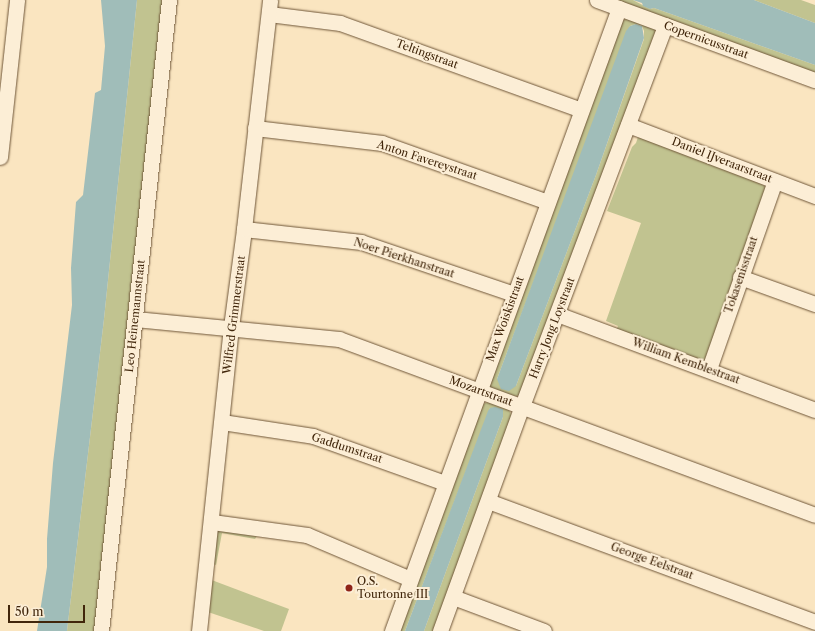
<!DOCTYPE html>
<html>
<head>
<meta charset="utf-8">
<style>
	body { margin:0 }
	#map { position:relative; width:815px; height:631px; overflow:hidden; background:#fae5c0; font-family:"Libre Caslon Text",serif }
	div>[style] { position:absolute }
	.green>* { inset:0; background:#c1c390 }
	.water>* { inset:0; background:#a0bdb9 }
	.roads { filter:drop-shadow(0 0 1px #6f5638) drop-shadow(0 0 1px #6f5638) }
	.minor>* { height:15px; margin:-7.5px; padding:0 7.5px; transform-origin:7.5px; border-radius:7.5px; background:#fceed6 }
	.dots>* { width:11px; height:11px; translate:-50% -50%; box-sizing:border-box; border:2px solid #fceed6; border-radius:50% }
	span { translate:-50% -50%; white-space:nowrap; text-align:center; line-height:1.15; -webkit-text-stroke:4px #fceed6; paint-order:stroke }
	.street-label { font-size:11px; color:#41260b }
	.poi-label { font-size:11px; color:#41260b }
	.left { translate:0 -50%; text-align:left }
	.scale { position:absolute; left:8px; top:605px; width:77px; height:18px; box-sizing:border-box; border:2px solid #41260b; border-top:0; padding-left:5px; font-size:12px; line-height:14px; white-space:nowrap; color:#41260b; -webkit-text-stroke:3px #fceed6; paint-order:stroke }
</style>
</head>
<body>
<div id="map">
	<div class="green">
		<i style="clip-path:polygon(137px 0,164px 0,96px 631px,67px 631px,104px 319px)"></i>
		<i style="clip-path:polygon(613px 0,633px 0,650px 9px,654px 8px,815px 65px,815px 75px)"></i>
		<i style="clip-path:polygon(754px 0,801px 0,815px 5px,815px 23px)"></i>
		<i style="clip-path:polygon(evenodd,628px 19px,653px 26px,656px 30px,521px 394px,512px 398px,490px 388px,488px 384px,622px 20px,628px 19px,636px 24px,642px 26px,644px 31px,644px 39px,596px 175px,516px 386px,497px 379px,630px 26px,636px 24px)"></i>
		<i style="clip-path:polygon(638px 137px,760px 181px,767px 189px,705px 363px,616px 331px,618px 326px,606px 321px,641px 223px,607px 211px,632px 147px,636px 143px)"></i>
		<i style="clip-path:polygon(488px 402px,508px 408px,513px 418px,435px 631px,424px 631px,503px 417px,503px 413px,490px 408px,405px 631px,397px 631px,479px 409px,483px 404px)"></i>
		<i style="clip-path:polygon(219px 529px,255px 532px,257px 536px,255px 539px,222px 533px,216px 565px,211px 563px,216px 532px)"></i>
		<i style="clip-path:polygon(209px 579px,289px 609px,281px 631px,264px 631px,205px 611px)"></i>
	</div>
	<div class="water">
		<i style="clip-path:polygon(101px 0,137px 0,104px 319px,67px 631px,37px 631px,47px 567px,47px 539px,53px 463px,72px 305px,71px 268px,76px 202px,83px 195px,95px 93px,101px 90px,105px 46px)"></i>
		<i style="clip-path:polygon(633px 0,754px 0,815px 23px,815px 65px,654px 8px,650px 9px,643px 6px,642px 3px)"></i>
		<i style="clip-path:polygon(636px 24px,642px 26px,644px 38px,596px 175px,516px 386px,509px 391px,501px 389px,497px 379px,626px 31px,630px 26px)"></i>
		<i style="clip-path:polygon(495px 407px,503px 409px,503px 417px,424px 631px,405px 631px,488px 411px,490px 408px)"></i>
	</div>
	<div class="roads">
		<div class="minor">
			<i style="left:597px;top:0;width:232px;rotate:20.2deg"></i>
			<i style="left:269px;top:14px;width:72px;rotate:7.2deg"></i>
			<i style="left:340px;top:23px;width:256px;rotate:19.8deg"></i>
			<i style="left:628px;top:125px;width:200px;rotate:20.8deg"></i>
			<i style="left:255px;top:128px;width:128px;rotate:6.7deg"></i>
			<i style="left:382px;top:143px;width:176px;rotate:19.6deg"></i>
			<i style="left:0;top:157px;width:158px;rotate:-83.8deg"></i>
			<i style="left:244px;top:229px;width:118px;rotate:6.3deg"></i>
			<i style="left:361px;top:242px;width:162px;rotate:18.8deg"></i>
			<i style="left:740px;top:277px;width:80px;rotate:19.8deg"></i>
			<i style="left:557px;top:314px;width:275px;rotate:20.4deg"></i>
			<i style="left:135px;top:319px;width:205px;rotate:5.6deg"></i>
			<i style="left:339px;top:339px;width:507px;rotate:20.29deg"></i>
			<i style="left:709px;top:369px;width:199px;rotate:-70.7deg"></i>
			<i style="left:222px;top:422px;width:92px;rotate:8.7deg"></i>
			<i style="left:313px;top:436px;width:140px;rotate:19.6deg"></i>
			<i style="left:488px;top:501px;width:349px;rotate:20.3deg"></i>
			<i style="left:212px;top:522px;width:96px;rotate:7.8deg"></i>
			<i style="left:307px;top:535px;width:112px;rotate:23.1deg"></i>
			<i style="left:453px;top:597px;width:97px;rotate:20.5deg"></i>
			<i style="left:101px;top:631px;width:635px;rotate:-83.85deg"></i>
			<i style="left:199px;top:631px;width:306px;rotate:-84deg"></i>
			<i style="left:231px;top:327px;width:99px;rotate:-82.4deg"></i>
			<i style="left:244px;top:229px;width:230px;rotate:-83.5deg"></i>
			<i style="left:392px;top:631px;width:663px;rotate:-69.98deg"></i>
			<i style="left:440px;top:631px;width:239px;rotate:-70deg"></i>
			<i style="left:522px;top:406px;width:407px;rotate:-69.4deg"></i>
		</div>
	</div>
	<div class="dots">
		<i style="left:349px;top:588px;background:#8f2418"></i>
	</div>
	<div class="street-label">
		<span style="left:706px;top:40px;rotate:20deg">Copernicusstraat</span>
		<span style="left:427px;top:54px;rotate:20deg">Teltingstraat</span>
		<span style="left:427px;top:160px;rotate:18deg">Anton Favereystraat</span>
		<span style="left:722px;top:160px;rotate:21deg">Daniel IJveraarstraat</span>
		<span style="left:404px;top:258px;rotate:18deg">Noer Pierkhanstraat</span>
		<span style="left:741px;top:275px;rotate:-71deg">Tokasenisstraat</span>
		<span style="left:234px;top:315px;rotate:-83deg">Wilfred Grimmerstraat</span>
		<span style="left:135px;top:316px;rotate:-84deg">Leo Heinemannstraat</span>
		<span style="left:505px;top:319px;rotate:-70deg">Max Woiskistraat</span>
		<span style="left:552px;top:328px;rotate:-69deg">Harry Jong Loystraat</span>
		<span style="left:686px;top:361px;rotate:20deg">William Kemblestraat</span>
		<span style="left:481px;top:391px;rotate:20deg">Mozartstraat</span>
		<span style="left:347px;top:448px;rotate:18deg">Gaddumstraat</span>
		<span style="left:652px;top:561px;rotate:20deg">George Eelstraat</span>
	</div>
	<div class="poi-label">
		<span class="left" style="left:357px;top:588px">O.S.<br>Tourtonne III</span>
	</div>
	<div class="scale">50 m</div>
</div>
</body>
</html>
